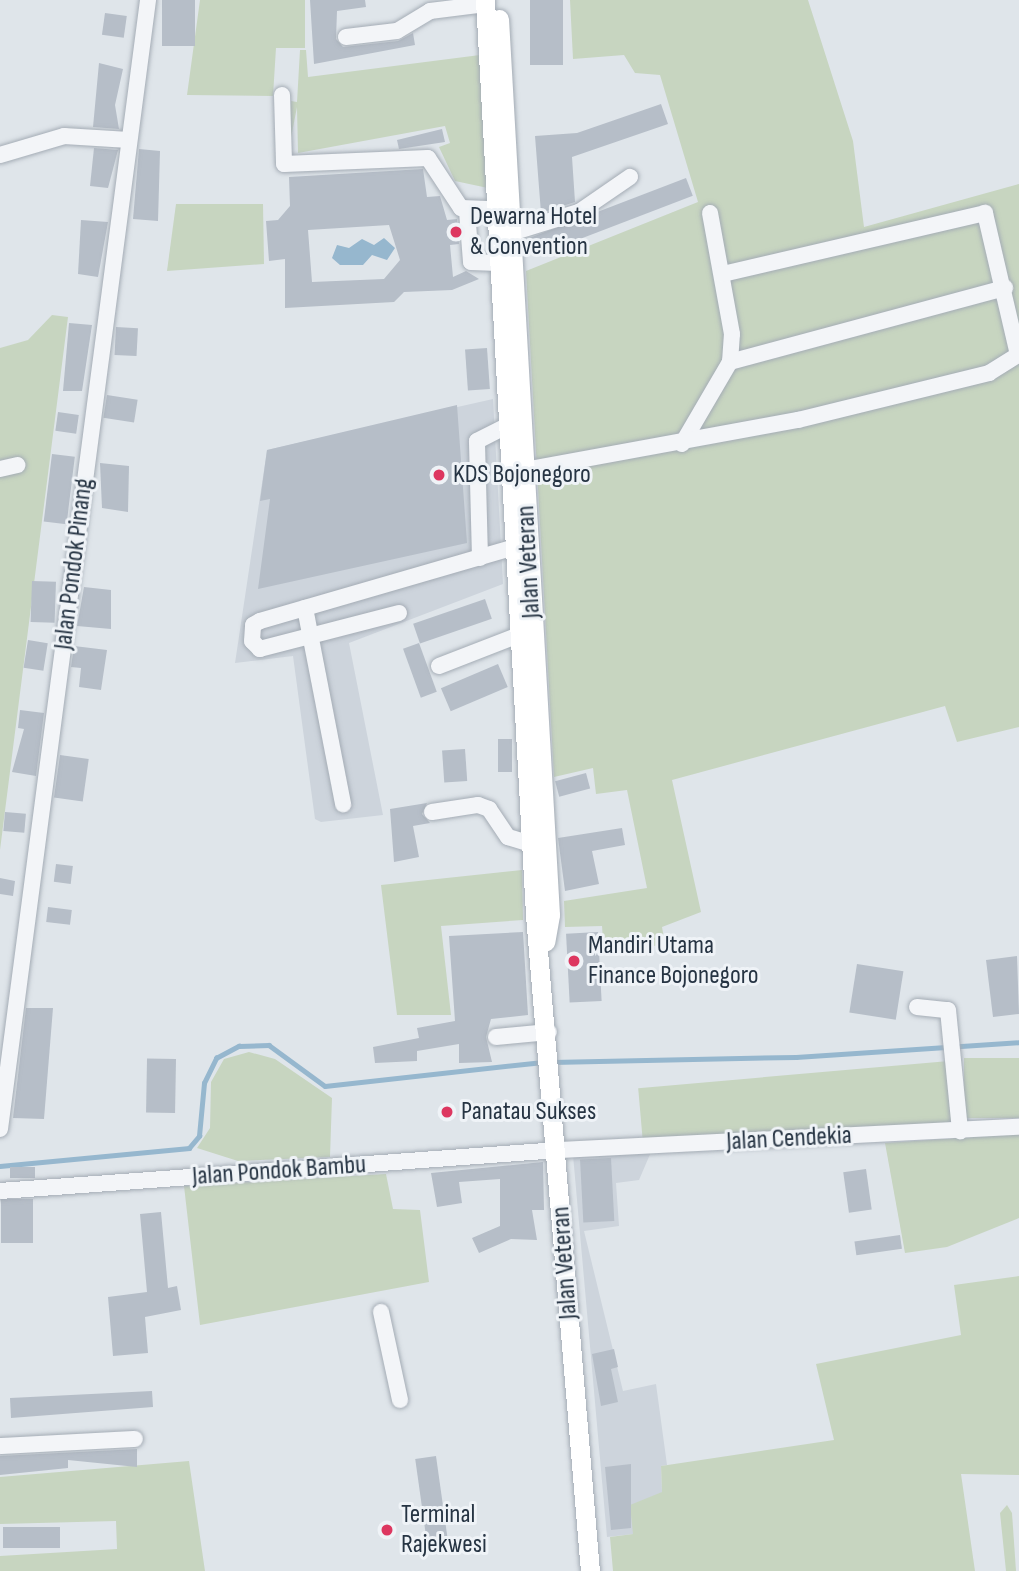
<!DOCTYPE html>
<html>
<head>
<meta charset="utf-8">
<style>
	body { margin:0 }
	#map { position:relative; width:1019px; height:1571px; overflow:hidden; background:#dfe5ea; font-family:"Sofia Sans Condensed",sans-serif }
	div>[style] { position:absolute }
	.built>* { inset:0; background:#cdd4dc }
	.green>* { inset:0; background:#c7d5c0; transform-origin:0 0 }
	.water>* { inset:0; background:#96b7ce }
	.stream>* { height:4.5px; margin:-2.25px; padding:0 2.25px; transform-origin:2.25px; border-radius:2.25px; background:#96b7ce }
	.building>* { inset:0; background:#b6bec8; transform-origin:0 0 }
	.roads { filter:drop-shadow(0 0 2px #a4acb5) drop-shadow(0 0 2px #a4acb5) }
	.minor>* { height:16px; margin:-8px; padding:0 8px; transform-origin:8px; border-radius:8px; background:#f3f5f8 }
	.major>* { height:19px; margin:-9.5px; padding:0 9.5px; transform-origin:9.5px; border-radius:9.5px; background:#fff }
	.dots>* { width:19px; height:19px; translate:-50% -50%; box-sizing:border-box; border:4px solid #eff3f7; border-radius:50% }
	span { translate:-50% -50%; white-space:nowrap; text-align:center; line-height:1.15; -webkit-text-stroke:6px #eff3f7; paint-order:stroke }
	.poi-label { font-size:26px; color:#263443 }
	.left { translate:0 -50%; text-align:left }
	.street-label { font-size:26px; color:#263443 }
</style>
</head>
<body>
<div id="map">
	<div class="built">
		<i style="clip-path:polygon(493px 399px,503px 584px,349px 643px,383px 815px,321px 822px,315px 819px,293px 656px,235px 663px,267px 450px)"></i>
		<i style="clip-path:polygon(651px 1152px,639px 1180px,616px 1183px,619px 1226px,584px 1231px,623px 1391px,656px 1384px,667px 1465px,661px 1466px,662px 1492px,633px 1534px,607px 1537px,573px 1155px)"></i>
	</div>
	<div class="green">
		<i style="clip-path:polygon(200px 0,305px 0,305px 48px,276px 48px,273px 96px,187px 95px)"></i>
		<i style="clip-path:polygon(570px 0,808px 0,853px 141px,864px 227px,1019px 184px,1019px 727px,957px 742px,945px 706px,672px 780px,701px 912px,662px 927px,665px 944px,604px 955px,602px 926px,565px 927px,564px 901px,647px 888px,627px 790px,596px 794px,593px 768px,554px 777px,526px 271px,698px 202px,660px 75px,635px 73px,624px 55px,573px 59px)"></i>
		<i style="clip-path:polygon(300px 50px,306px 50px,308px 77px,480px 55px,488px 188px,455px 181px,439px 147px,450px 143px,445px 126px,298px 153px,297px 107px,290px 143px,290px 114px,291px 101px,297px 102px)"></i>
		<i style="clip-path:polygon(176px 204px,263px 204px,264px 264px,167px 271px)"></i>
		<i style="clip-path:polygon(52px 315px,68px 317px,0 850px,0 348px,28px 340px)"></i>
		<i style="clip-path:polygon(522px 870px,523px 920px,441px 926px,451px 1015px,397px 1015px,381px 885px)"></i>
		<i style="clip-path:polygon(249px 1052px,275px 1059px,332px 1098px,330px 1157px,238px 1161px,197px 1148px,210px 1128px,211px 1082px,224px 1059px)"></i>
		<i style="left:1019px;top:1058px;width:60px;height:55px;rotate:90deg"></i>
		<i style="left:949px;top:1061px;width:62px;height:312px;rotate:85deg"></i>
		<i style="clip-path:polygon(1019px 1134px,1019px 1218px,947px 1247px,905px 1253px,885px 1143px)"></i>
		<i style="clip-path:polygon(386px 1174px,393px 1209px,420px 1210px,429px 1282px,200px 1325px,184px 1186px)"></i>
		<i style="clip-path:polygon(1019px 1276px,1019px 1475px,961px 1474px,975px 1571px,613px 1571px,610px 1537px,633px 1534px,630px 1505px,662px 1492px,661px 1466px,834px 1440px,816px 1364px,961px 1335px,954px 1285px)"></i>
		<i style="clip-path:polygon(189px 1461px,205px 1571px,0 1571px,0 1556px,117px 1549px,116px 1521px,0 1524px,0 1477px)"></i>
		<i style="clip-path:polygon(1007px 1505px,1012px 1513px,1016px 1571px,1006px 1571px,1000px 1513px)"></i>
	</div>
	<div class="water">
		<i style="clip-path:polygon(384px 238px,395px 248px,387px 260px,372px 255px,363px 265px,340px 265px,332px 258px,337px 245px,349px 248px,362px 239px,374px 245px)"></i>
	</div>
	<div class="stream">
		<i style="left:552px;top:1062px;width:244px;rotate:-1.2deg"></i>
		<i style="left:796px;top:1057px;width:224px;rotate:-3.8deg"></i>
		<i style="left:0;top:1166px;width:190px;rotate:-5.4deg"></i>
		<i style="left:189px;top:1148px;width:16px;rotate:-50deg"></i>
		<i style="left:199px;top:1136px;width:53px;rotate:-84.6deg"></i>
		<i style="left:204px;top:1083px;width:28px;rotate:-64deg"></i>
		<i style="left:216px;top:1058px;width:26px;rotate:-28deg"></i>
		<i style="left:239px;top:1046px;width:30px;rotate:-2deg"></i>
		<i style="left:269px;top:1045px;width:69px;rotate:36.2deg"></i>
		<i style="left:325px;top:1086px;width:219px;rotate:-6.3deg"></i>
	</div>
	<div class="building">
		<i style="left:162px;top:0;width:33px;height:46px"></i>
		<i style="clip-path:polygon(310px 0,365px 0,366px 7px,337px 11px,336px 39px,343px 47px,398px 41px,413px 33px,415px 45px,314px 64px)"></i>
		<i style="left:530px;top:0;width:33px;height:65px"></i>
		<i style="left:105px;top:13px;width:22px;height:22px;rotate:8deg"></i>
		<i style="clip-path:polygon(99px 63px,123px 69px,115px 105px,119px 129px,93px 127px)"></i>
		<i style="clip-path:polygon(661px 104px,668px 124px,572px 157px,575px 202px,541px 213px,535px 136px,577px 133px)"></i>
		<i style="clip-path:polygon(442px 129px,445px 142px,399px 149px,397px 140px)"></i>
		<i style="clip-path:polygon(94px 148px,118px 150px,108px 188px,90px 186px)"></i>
		<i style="clip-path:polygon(139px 149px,160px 151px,158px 221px,133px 219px)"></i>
		<i style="clip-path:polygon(evenodd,423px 169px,427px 197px,440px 196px,447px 220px,457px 219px,459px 244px,450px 245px,453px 277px,466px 271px,479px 279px,452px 290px,404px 292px,394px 302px,285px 308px,285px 259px,269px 261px,266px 221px,278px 220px,290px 206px,289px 177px,423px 169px,389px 225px,400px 260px,384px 279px,312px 282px,308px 230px,389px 225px)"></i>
		<i style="left:686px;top:178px;width:19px;height:167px;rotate:69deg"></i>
		<i style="clip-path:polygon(81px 220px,108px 222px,98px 277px,78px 274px)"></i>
		<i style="clip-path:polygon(69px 323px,92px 325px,82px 391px,63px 391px)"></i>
		<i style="left:116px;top:327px;width:22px;height:28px;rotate:3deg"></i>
		<i style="left:487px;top:348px;width:41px;height:22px;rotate:86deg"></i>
		<i style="left:107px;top:395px;width:31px;height:23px;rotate:9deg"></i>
		<i style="clip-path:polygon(457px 405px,467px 543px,258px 589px,270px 499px,260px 501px,267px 450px)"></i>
		<i style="left:58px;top:412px;width:21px;height:19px;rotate:8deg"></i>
		<i style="left:52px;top:454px;width:23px;height:68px;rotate:7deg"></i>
		<i style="clip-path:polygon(100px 463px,129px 466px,128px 512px,102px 508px)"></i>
		<i style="left:32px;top:581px;width:24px;height:41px;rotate:2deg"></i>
		<i style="clip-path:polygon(84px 587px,111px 590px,111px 629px,77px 626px)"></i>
		<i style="left:485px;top:599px;width:21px;height:76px;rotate:71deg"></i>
		<i style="left:28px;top:640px;width:20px;height:28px;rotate:9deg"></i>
		<i style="left:419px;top:643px;width:52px;height:17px;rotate:70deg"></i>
		<i style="clip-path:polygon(74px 646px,107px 650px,101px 690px,79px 687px,81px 668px,71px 667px)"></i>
		<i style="left:498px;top:664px;width:25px;height:62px;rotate:67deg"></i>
		<i style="clip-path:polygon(20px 710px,44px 713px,36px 776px,12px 772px,24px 729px,18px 728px)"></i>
		<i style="left:512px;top:739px;width:33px;height:14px;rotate:90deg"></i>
		<i style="left:465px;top:749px;width:32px;height:23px;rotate:86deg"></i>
		<i style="left:60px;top:755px;width:29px;height:43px;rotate:8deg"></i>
		<i style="left:586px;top:773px;width:16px;height:32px;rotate:75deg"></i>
		<i style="clip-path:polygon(427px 803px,422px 814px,430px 823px,413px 826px,419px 857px,394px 862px,390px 809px)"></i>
		<i style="left:5px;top:812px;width:21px;height:19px;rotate:5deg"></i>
		<i style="clip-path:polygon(622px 828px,625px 845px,592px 851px,599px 884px,565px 891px,558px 838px)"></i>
		<i style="left:56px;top:864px;width:17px;height:18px;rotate:7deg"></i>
		<i style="clip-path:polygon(0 878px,15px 881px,13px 896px,0 894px)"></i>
		<i style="left:48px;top:907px;width:24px;height:15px;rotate:7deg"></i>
		<i style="clip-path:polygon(523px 932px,528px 1015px,491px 1019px,486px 1037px,492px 1062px,459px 1063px,459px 1044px,417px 1051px,417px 1061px,375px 1063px,373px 1047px,419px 1038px,417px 1028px,455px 1021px,449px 936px)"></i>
		<i style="left:598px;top:932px;width:69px;height:32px;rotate:87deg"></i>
		<i style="clip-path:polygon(1017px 956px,1019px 1014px,993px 1017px,986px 960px)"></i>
		<i style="left:857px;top:964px;width:47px;height:49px;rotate:9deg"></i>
		<i style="clip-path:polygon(26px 1008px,53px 1008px,44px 1119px,13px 1118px)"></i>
		<i style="left:176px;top:1059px;width:54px;height:29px;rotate:91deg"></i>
		<i style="left:611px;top:1158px;width:63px;height:31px;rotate:87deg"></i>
		<i style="clip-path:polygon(543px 1162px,544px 1210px,532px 1210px,537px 1240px,511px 1239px,479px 1253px,472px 1238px,500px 1226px,500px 1179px,459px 1182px,462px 1203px,437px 1207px,431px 1173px)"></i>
		<i style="left:35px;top:1167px;width:11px;height:25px;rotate:90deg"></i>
		<i style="left:866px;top:1169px;width:41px;height:23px;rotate:82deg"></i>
		<i style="left:33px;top:1199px;width:44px;height:32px;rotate:90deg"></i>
		<i style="clip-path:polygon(161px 1212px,168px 1288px,177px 1286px,181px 1310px,145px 1317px,148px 1353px,113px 1356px,108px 1297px,147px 1292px,140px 1214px)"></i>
		<i style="left:900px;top:1235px;width:14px;height:46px;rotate:82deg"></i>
		<i style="clip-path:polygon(614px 1349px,618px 1367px,611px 1369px,618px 1402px,601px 1406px,592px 1354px)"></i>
		<i style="clip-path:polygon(152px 1391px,153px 1407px,11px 1418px,10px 1398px)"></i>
		<i style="clip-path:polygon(137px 1449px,137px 1467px,68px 1460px,68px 1468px,0 1475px,0 1456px)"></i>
		<i style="left:436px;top:1456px;width:81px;height:21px;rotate:82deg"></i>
		<i style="clip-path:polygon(631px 1464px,631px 1528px,611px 1530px,605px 1467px)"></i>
		<i style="left:60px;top:1527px;width:21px;height:57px;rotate:90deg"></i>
	</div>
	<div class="roads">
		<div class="minor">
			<i style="left:346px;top:37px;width:51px;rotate:-6.7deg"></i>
			<i style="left:397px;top:31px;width:39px;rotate:-31deg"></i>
			<i style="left:430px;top:11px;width:56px;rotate:-7.1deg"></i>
			<i style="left:282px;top:95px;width:69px;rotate:88.3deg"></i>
			<i style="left:284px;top:164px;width:144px;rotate:-2.4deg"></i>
			<i style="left:428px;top:158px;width:60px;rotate:56.6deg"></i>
			<i style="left:461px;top:208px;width:33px;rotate:2deg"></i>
			<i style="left:0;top:155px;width:67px;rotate:-16.5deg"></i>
			<i style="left:64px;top:136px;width:65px;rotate:3.5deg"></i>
			<i style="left:467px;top:211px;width:51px;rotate:85.5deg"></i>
			<i style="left:471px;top:262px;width:27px;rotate:2deg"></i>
			<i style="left:511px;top:233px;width:71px;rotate:-17.2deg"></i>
			<i style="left:579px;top:212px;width:62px;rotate:-34.5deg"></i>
			<i style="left:730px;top:362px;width:285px;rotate:-15.1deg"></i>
			<i style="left:682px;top:444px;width:95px;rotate:-59.7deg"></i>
			<i style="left:730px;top:362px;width:28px;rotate:-86deg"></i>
			<i style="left:732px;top:334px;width:123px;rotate:-100.3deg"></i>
			<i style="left:0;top:469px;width:18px;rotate:-13deg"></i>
			<i style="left:514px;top:472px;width:289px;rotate:-10.4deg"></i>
			<i style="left:798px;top:420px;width:197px;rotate:-13.8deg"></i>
			<i style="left:989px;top:373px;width:34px;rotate:-32deg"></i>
			<i style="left:1018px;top:355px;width:146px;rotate:-103.1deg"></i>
			<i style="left:985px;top:213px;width:270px;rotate:166.9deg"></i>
			<i style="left:480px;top:558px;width:117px;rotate:-91.5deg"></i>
			<i style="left:477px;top:441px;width:34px;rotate:-27deg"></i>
			<i style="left:305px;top:608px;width:200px;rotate:79deg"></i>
			<i style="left:399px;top:613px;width:144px;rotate:165.5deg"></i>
			<i style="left:260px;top:649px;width:11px;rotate:-135deg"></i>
			<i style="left:252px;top:641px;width:16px;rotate:-86deg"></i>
			<i style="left:253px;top:625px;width:8px;rotate:-30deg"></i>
			<i style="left:260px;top:621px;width:265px;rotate:-16.2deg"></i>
			<i style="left:439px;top:666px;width:86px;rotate:-21.2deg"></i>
			<i style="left:432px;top:812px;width:47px;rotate:-8.7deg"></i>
			<i style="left:478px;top:805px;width:12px;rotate:20deg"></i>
			<i style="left:489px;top:809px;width:34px;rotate:56deg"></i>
			<i style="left:508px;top:837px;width:24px;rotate:17deg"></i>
			<i style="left:917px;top:1007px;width:31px;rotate:6deg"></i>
			<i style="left:948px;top:1010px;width:122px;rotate:84.3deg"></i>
			<i style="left:496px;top:1037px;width:53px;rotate:-5.4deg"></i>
			<i style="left:0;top:1129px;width:1139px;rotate:-82.53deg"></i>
			<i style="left:0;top:1191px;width:560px;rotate:-4.2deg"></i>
			<i style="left:558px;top:1150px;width:462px;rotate:-2.9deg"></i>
			<i style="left:381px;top:1312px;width:90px;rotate:77.8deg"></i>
			<i style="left:0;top:1446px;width:135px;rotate:-3deg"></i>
		</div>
		<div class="major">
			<i style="left:485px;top:0;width:916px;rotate:86.87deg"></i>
			<i style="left:535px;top:915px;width:658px;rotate:85.21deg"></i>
			<i style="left:499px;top:19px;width:897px;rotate:86.74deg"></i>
			<i style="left:550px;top:915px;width:27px;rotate:100deg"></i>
		</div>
	</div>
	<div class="dots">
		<i style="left:456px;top:232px;background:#dd3760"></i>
		<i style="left:439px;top:475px;background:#dd3760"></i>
		<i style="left:574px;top:961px;background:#dd3760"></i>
		<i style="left:447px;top:1112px;background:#dd3760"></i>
		<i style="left:387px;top:1530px;background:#dd3760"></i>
	</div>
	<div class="poi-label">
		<span class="left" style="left:470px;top:232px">Dewarna Hotel<br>&amp; Convention</span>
		<span class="left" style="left:453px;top:475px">KDS Bojonegoro</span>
		<span class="left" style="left:588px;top:961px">Mandiri Utama<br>Finance Bojonegoro</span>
		<span class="left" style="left:461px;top:1112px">Panatau Sukses</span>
		<span class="left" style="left:401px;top:1530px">Terminal<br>Rajekwesi</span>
	</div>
	<div class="street-label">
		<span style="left:529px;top:562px;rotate:-93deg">Jalan Veteran</span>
		<span style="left:74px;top:564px;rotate:-83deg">Jalan Pondok Pinang</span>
		<span style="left:789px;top:1139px;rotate:-3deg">Jalan Cendekia</span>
		<span style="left:279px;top:1171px;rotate:-4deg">Jalan Pondok Bambu</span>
		<span style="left:565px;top:1263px;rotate:-94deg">Jalan Veteran</span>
	</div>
</div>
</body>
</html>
